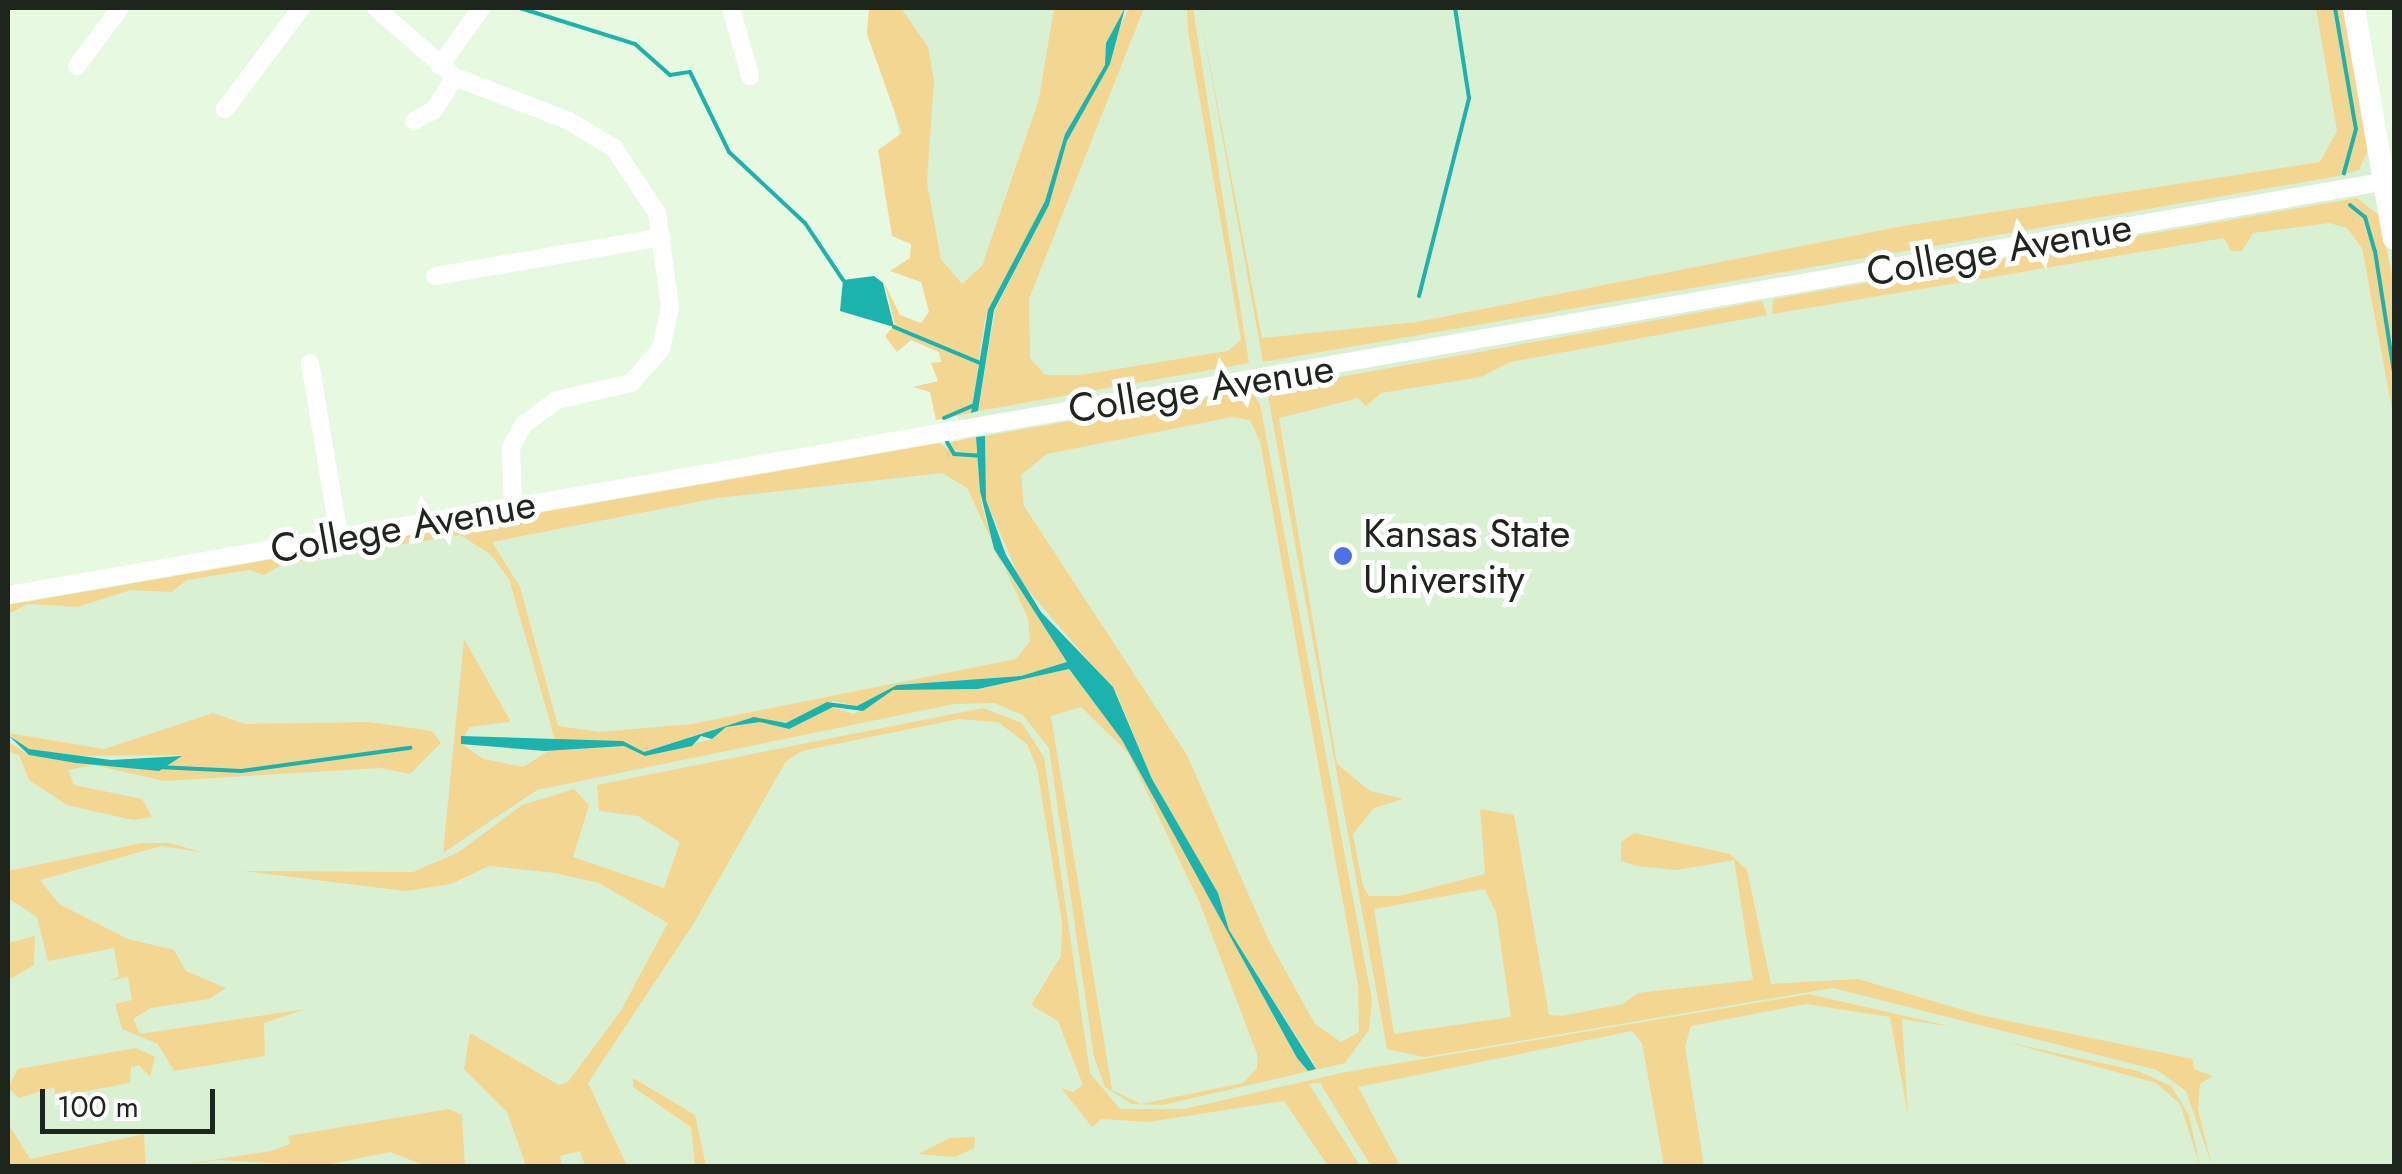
<!DOCTYPE html>
<html>
<head>
<meta charset="utf-8">
<style>
	body { margin:0 }
	#map { position:relative; width:2402px; height:1174px; overflow:hidden; background:#e7f9e1; font-family:Jost,sans-serif }
	div>[style] { position:absolute }
	.built>* { inset:0; background:#d9f0d2 }
	.green>* { inset:0; background:#f4d693 }
	.water>* { inset:0; background:#1cb3ae }
	.stream>* { height:4px; margin:-2px; padding:0 2px; transform-origin:2px; border-radius:2px; background:#1cb3ae }
	.minor>* { height:18px; margin:-9px; padding:0 9px; transform-origin:9px; border-radius:9px; background:#fff }
	.major>* { height:22px; margin:-11px; padding:0 11px; transform-origin:11px; border-radius:11px; background:#fff }
	.dots>* { width:28px; height:28px; translate:-50% -50%; box-sizing:border-box; border:5px solid #fff; border-radius:50% }
	span { translate:-50% -50%; white-space:nowrap; text-align:center; line-height:1.15; -webkit-text-stroke:10px #fff; paint-order:stroke }
	.street-label { font-size:40px; color:#1e251c }
	.poi-label { font-size:40px; color:#1e251c }
	.left { translate:0 -50%; text-align:left }
	.frame { position:absolute; inset:0; border:10px solid #1e251c; pointer-events:none }
	.scale { position:absolute; left:40px; top:1089px; width:175px; height:45px; box-sizing:border-box; border:5px solid #1e251c; border-top:0; padding-left:12px; font-size:30px; line-height:35px; white-space:nowrap; color:#1e251c; -webkit-text-stroke:8px #fff; paint-order:stroke }
</style>
</head>
<body>
<div id="map">
	<div class="built">
		<i style="clip-path:polygon(873px 8px,2344px 8px,2394px 187px,2394px 1166px,8px 1166px,8px 605px,963px 441px)"></i>
	</div>
	<div class="green">
		<i style="clip-path:polygon(869px 8px,901px 8px,928px 47px,934px 80px,927px 183px,941px 259px,962px 284px,982px 266px,1039px 99px,1054px 8px,1125px 8px,1106px 43px,1105px 65px,1065px 134px,1045px 201px,985px 320px,971px 413px,936px 420px,930px 392px,913px 387px,938px 381px,931px 363px,941px 362px,939px 352px,911px 340px,897px 352px,885px 336px,895px 324px,884px 282px,900px 315px,921px 323px,929px 312px,921px 282px,890px 271px,910px 258px,911px 244px,892px 236px,878px 150px,902px 133px,867px 34px)"></i>
		<i style="clip-path:polygon(1129px 8px,1144px 8px,1029px 299px,1030px 358px,1045px 375px,1080px 375px,1228px 351px,1241px 340px,1188px 31px,1187px 8px,1193px 8px,1249px 363px,978px 411px,995px 310px,1049px 205px,1067px 141px)"></i>
		<i style="clip-path:polygon(1199px 8px,1262px 338px,1417px 322px,1903px 226px,2320px 162px,2337px 131px,2316px 8px,2344px 8px,2368px 150px,2359px 170px,2339px 176px,1263px 362px)"></i>
		<i style="clip-path:polygon(2357px 198px,2380px 216px,2394px 286px,2394px 420px,2362px 248px,2347px 228px,2329px 223px,2253px 233px,2242px 251px,2231px 251px,2224px 238px,1772px 314px,1773px 299px)"></i>
		<i style="clip-path:polygon(evenodd,1762px 301px,1767px 315px,1510px 362px,1481px 377px,1381px 393px,1366px 406px,1358px 398px,1279px 418px,1337px 764px,1370px 791px,1403px 799px,1374px 808px,1353px 834px,1363px 886px,1369px 896px,1399px 896px,1485px 874px,1480px 809px,1514px 815px,1549px 1015px,1562px 1016px,1623px 1004px,1638px 993px,1753px 980px,1734px 860px,1677px 870px,1637px 866px,1621px 861px,1621px 842px,1634px 833px,1730px 854px,1747px 870px,1771px 984px,1858px 979px,1980px 1015px,2193px 1059px,2194px 1069px,2213px 1076px,2200px 1084px,2198px 1110px,2212px 1166px,2186px 1091px,2157px 1070px,1833px 988px,1424px 1057px,1387px 1049px,1267px 390px,1762px 301px,1485px 889px,1496px 912px,1511px 1017px,1394px 1034px,1374px 909px,1485px 889px)"></i>
		<i style="clip-path:polygon(evenodd,1250px 390px,1260px 404px,1372px 1000px,1369px 1030px,1345px 1063px,1163px 1105px,1132px 1104px,1105px 1087px,1094px 1057px,1049px 748px,1023px 715px,994px 703px,954px 704px,537px 790px,443px 853px,464px 639px,511px 722px,469px 727px,461px 744px,484px 759px,523px 767px,550px 750px,625px 746px,645px 756px,712px 739px,726px 727px,760px 722px,788px 729px,833px 707px,854px 714px,893px 690px,978px 689px,1068px 669px,1122px 740px,1297px 1058px,1308px 1071px,1316px 1067px,1229px 930px,1218px 893px,1152px 779px,1117px 694px,1021px 582px,986px 500px,985px 436px,1250px 390px,1232px 417px,1250px 420px,1260px 441px,1358px 985px,1359px 1032px,1341px 1042px,1315px 1024px,1269px 941px,1187px 755px,1024px 506px,1021px 475px,1047px 454px,1232px 417px,1250px 390px,1081px 707px,1128px 753px,1199px 901px,1257px 1054px,1257px 1068px,1243px 1083px,1141px 1104px,1112px 1090px,1051px 716px,1081px 707px)"></i>
		<i style="clip-path:polygon(evenodd,976px 437px,982px 506px,997px 556px,1068px 662px,1021px 676px,897px 685px,857px 706px,833px 701px,790px 722px,730px 724px,644px 752px,623px 741px,556px 743px,509px 579px,490px 554px,460px 535px,283px 564px,264px 575px,249px 570px,187px 580px,171px 592px,131px 590px,77px 607px,28px 604px,8px 614px,8px 605px,940px 443px,951px 452px,950px 442px,976px 437px,942px 473px,967px 488px,1028px 618px,1030px 641px,1016px 659px,692px 724px,599px 732px,558px 726px,520px 587px,492px 542px,717px 498px,942px 473px)"></i>
		<i style="clip-path:polygon(983px 708px,1022px 723px,1044px 757px,1090px 1073px,1120px 1109px,1184px 1109px,1346px 1072px,1809px 994px,1953px 1027px,1902px 1019px,1908px 1115px,1890px 1017px,1806px 1004px,1691px 1026px,1685px 1047px,1704px 1166px,1664px 1166px,1642px 1043px,1632px 1031px,1358px 1087px,1400px 1166px,1371px 1166px,1320px 1083px,1309px 1084px,1360px 1166px,1328px 1166px,1284px 1101px,1148px 1122px,1102px 1119px,1092px 1127px,1061px 1088px,1073px 1092px,1083px 1085px,1058px 1021px,1031px 1005px,1061px 956px,1062px 922px,1037px 768px,1027px 744px,998px 722px,959px 719px,802px 751px,786px 761px,694px 923px,588px 1083px,627px 1166px,585px 1166px,580px 1151px,560px 1156px,562px 1166px,526px 1166px,507px 1112px,464px 1069px,470px 1033px,559px 1085px,568px 1082px,620px 1012px,668px 923px,599px 883px,555px 873px,489px 866px,451px 884px,405px 891px,243px 871px,413px 872px,459px 852px,522px 805px,574px 789px,589px 805px,573px 857px,664px 888px,680px 842px,638px 816px,599px 811px,597px 785px)"></i>
		<i style="clip-path:polygon(213px 713px,245px 724px,369px 722px,432px 731px,441px 743px,410px 774px,380px 768px,164px 781px,94px 765px,68px 770px,74px 785px,142px 799px,152px 817px,133px 820px,67px 805px,29px 780px,19px 755px,8px 751px,8px 742px,29px 755px,159px 767px,180px 755px,76px 756px,25px 748px,8px 733px,104px 749px)"></i>
		<i style="clip-path:polygon(142px 843px,170px 843px,201px 852px,161px 846px,40px 880px,59px 904px,128px 939px,174px 950px,186px 971px,226px 988px,209px 999px,151px 1008px,133px 1019px,140px 1034px,306px 1009px,264px 1023px,265px 1056px,174px 1071px,158px 1044px,122px 1029px,115px 1004px,132px 1000px,128px 977px,107px 981px,119px 977px,114px 948px,48px 961px,37px 917px,8px 898px,8px 871px)"></i>
		<i style="clip-path:polygon(35px 936px,34px 965px,8px 980px,8px 943px)"></i>
		<i style="clip-path:polygon(2003px 1041px,2138px 1071px,2171px 1086px,2189px 1115px,2200px 1166px,2180px 1104px,2156px 1083px)"></i>
		<i style="clip-path:polygon(136px 1048px,155px 1057px,150px 1077px,139px 1065px,131px 1067px,130px 1083px,76px 1093px,55px 1095px,54px 1087px,19px 1098px,8px 1088px,18px 1069px)"></i>
		<i style="clip-path:polygon(633px 1078px,695px 1115px,706px 1166px,695px 1166px,691px 1127px,633px 1087px)"></i>
		<i style="clip-path:polygon(449px 1109px,462px 1115px,465px 1166px,426px 1166px,390px 1152px,321px 1166px,219px 1160px,173px 1166px,271px 1151px,290px 1144px,288px 1136px)"></i>
		<i style="clip-path:polygon(8px 1123px,30px 1159px,144px 1134px,146px 1166px,8px 1166px)"></i>
		<i style="clip-path:polygon(975px 1137px,974px 1148px,955px 1157px,918px 1154px,950px 1138px)"></i>
	</div>
	<div class="water">
		<i style="clip-path:polygon(1125px 8px,1110px 64px,1067px 141px,1049px 205px,994px 310px,978px 411px,971px 413px,988px 310px,1045px 201px,1065px 134px,1105px 65px,1106px 43px)"></i>
		<i style="clip-path:polygon(874px 276px,883px 283px,894px 327px,840px 311px,843px 280px)"></i>
		<i style="clip-path:polygon(985px 436px,986px 500px,1006px 555px,1041px 612px,1113px 687px,1152px 779px,1218px 893px,1229px 930px,1316px 1069px,1308px 1071px,1297px 1058px,1122px 740px,1069px 669px,978px 689px,893px 690px,863px 711px,833px 707px,789px 729px,760px 722px,726px 727px,712px 739px,701px 736px,692px 746px,645px 756px,624px 746px,545px 751px,461px 744px,461px 736px,623px 741px,644px 752px,754px 717px,786px 723px,827px 702px,857px 706px,897px 685px,1021px 676px,1067px 662px,994px 549px,980px 491px,976px 437px)"></i>
		<i style="clip-path:polygon(8px 735px,29px 749px,111px 760px,182px 756px,159px 771px,76px 763px,29px 755px)"></i>
	</div>
	<div class="stream">
		<i style="left:520px;top:8px;width:121px;rotate:17.4deg"></i>
		<i style="left:635px;top:44px;width:47px;rotate:41.5deg"></i>
		<i style="left:670px;top:75px;width:20px;rotate:-9deg"></i>
		<i style="left:690px;top:72px;width:89px;rotate:64deg"></i>
		<i style="left:729px;top:152px;width:104px;rotate:43.1deg"></i>
		<i style="left:805px;top:223px;width:69px;rotate:56.3deg"></i>
		<i style="left:2335px;top:8px;width:123px;rotate:80.2deg"></i>
		<i style="left:2356px;top:129px;width:46px;rotate:105.3deg"></i>
		<i style="left:2350px;top:205px;width:19px;rotate:39deg"></i>
		<i style="left:2365px;top:217px;width:35px;rotate:74deg"></i>
		<i style="left:2375px;top:251px;width:123px;rotate:81.1deg"></i>
		<i style="left:1419px;top:296px;width:204px;rotate:-75.8deg"></i>
		<i style="left:1469px;top:98px;width:91px;rotate:-98.8deg"></i>
		<i style="left:894px;top:327px;width:93px;rotate:22.7deg"></i>
		<i style="left:944px;top:418px;width:33px;rotate:-23deg"></i>
		<i style="left:947px;top:442px;width:14px;rotate:60deg"></i>
		<i style="left:954px;top:454px;width:26px;rotate:4deg"></i>
		<i style="left:158px;top:767px;width:83px;rotate:2.8deg"></i>
		<i style="left:241px;top:771px;width:171px;rotate:-7.8deg"></i>
	</div>
	<div class="minor">
		<i style="left:376px;top:8px;width:105px;rotate:41.1deg"></i>
		<i style="left:455px;top:77px;width:122px;rotate:21.1deg"></i>
		<i style="left:569px;top:121px;width:52px;rotate:31deg"></i>
		<i style="left:614px;top:148px;width:78px;rotate:56.5deg"></i>
		<i style="left:657px;top:213px;width:95px;rotate:82.1deg"></i>
		<i style="left:670px;top:307px;width:43px;rotate:102.1deg"></i>
		<i style="left:661px;top:349px;width:45px;rotate:131.4deg"></i>
		<i style="left:631px;top:383px;width:76px;rotate:167.1deg"></i>
		<i style="left:557px;top:400px;width:42px;rotate:143.7deg"></i>
		<i style="left:523px;top:425px;width:26px;rotate:118deg"></i>
		<i style="left:511px;top:448px;width:59px;rotate:88.1deg"></i>
		<i style="left:731px;top:8px;width:71px;rotate:74.4deg"></i>
		<i style="left:77px;top:66px;width:72px;rotate:-53.4deg"></i>
		<i style="left:440px;top:66px;width:71px;rotate:-54.7deg"></i>
		<i style="left:225px;top:109px;width:126px;rotate:-53deg"></i>
		<i style="left:414px;top:121px;width:23px;rotate:-29deg"></i>
		<i style="left:434px;top:110px;width:39px;rotate:-58deg"></i>
		<i style="left:435px;top:276px;width:230px;rotate:-9.7deg"></i>
		<i style="left:310px;top:363px;width:176px;rotate:80.5deg"></i>
		<i style="left:8px;top:595px;width:2422px;rotate:-9.87deg"></i>
	</div>
	<div class="major">
		<i style="left:2354px;top:8px;width:234px;rotate:80.2deg"></i>
	</div>
	<div class="dots">
		<i style="left:1343px;top:556px;background:#5270e5"></i>
	</div>
	<div class="street-label">
		<span style="left:1999px;top:249px;rotate:-10deg">College Avenue</span>
		<span style="left:1201px;top:388px;rotate:-9deg">College Avenue</span>
		<span style="left:403px;top:526px;rotate:-10deg">College Avenue</span>
	</div>
	<div class="poi-label">
		<span class="left" style="left:1363px;top:556px">Kansas State<br>University</span>
	</div>
	<div class="frame"></div>
	<div class="scale">100 m</div>
</div>
</body>
</html>
